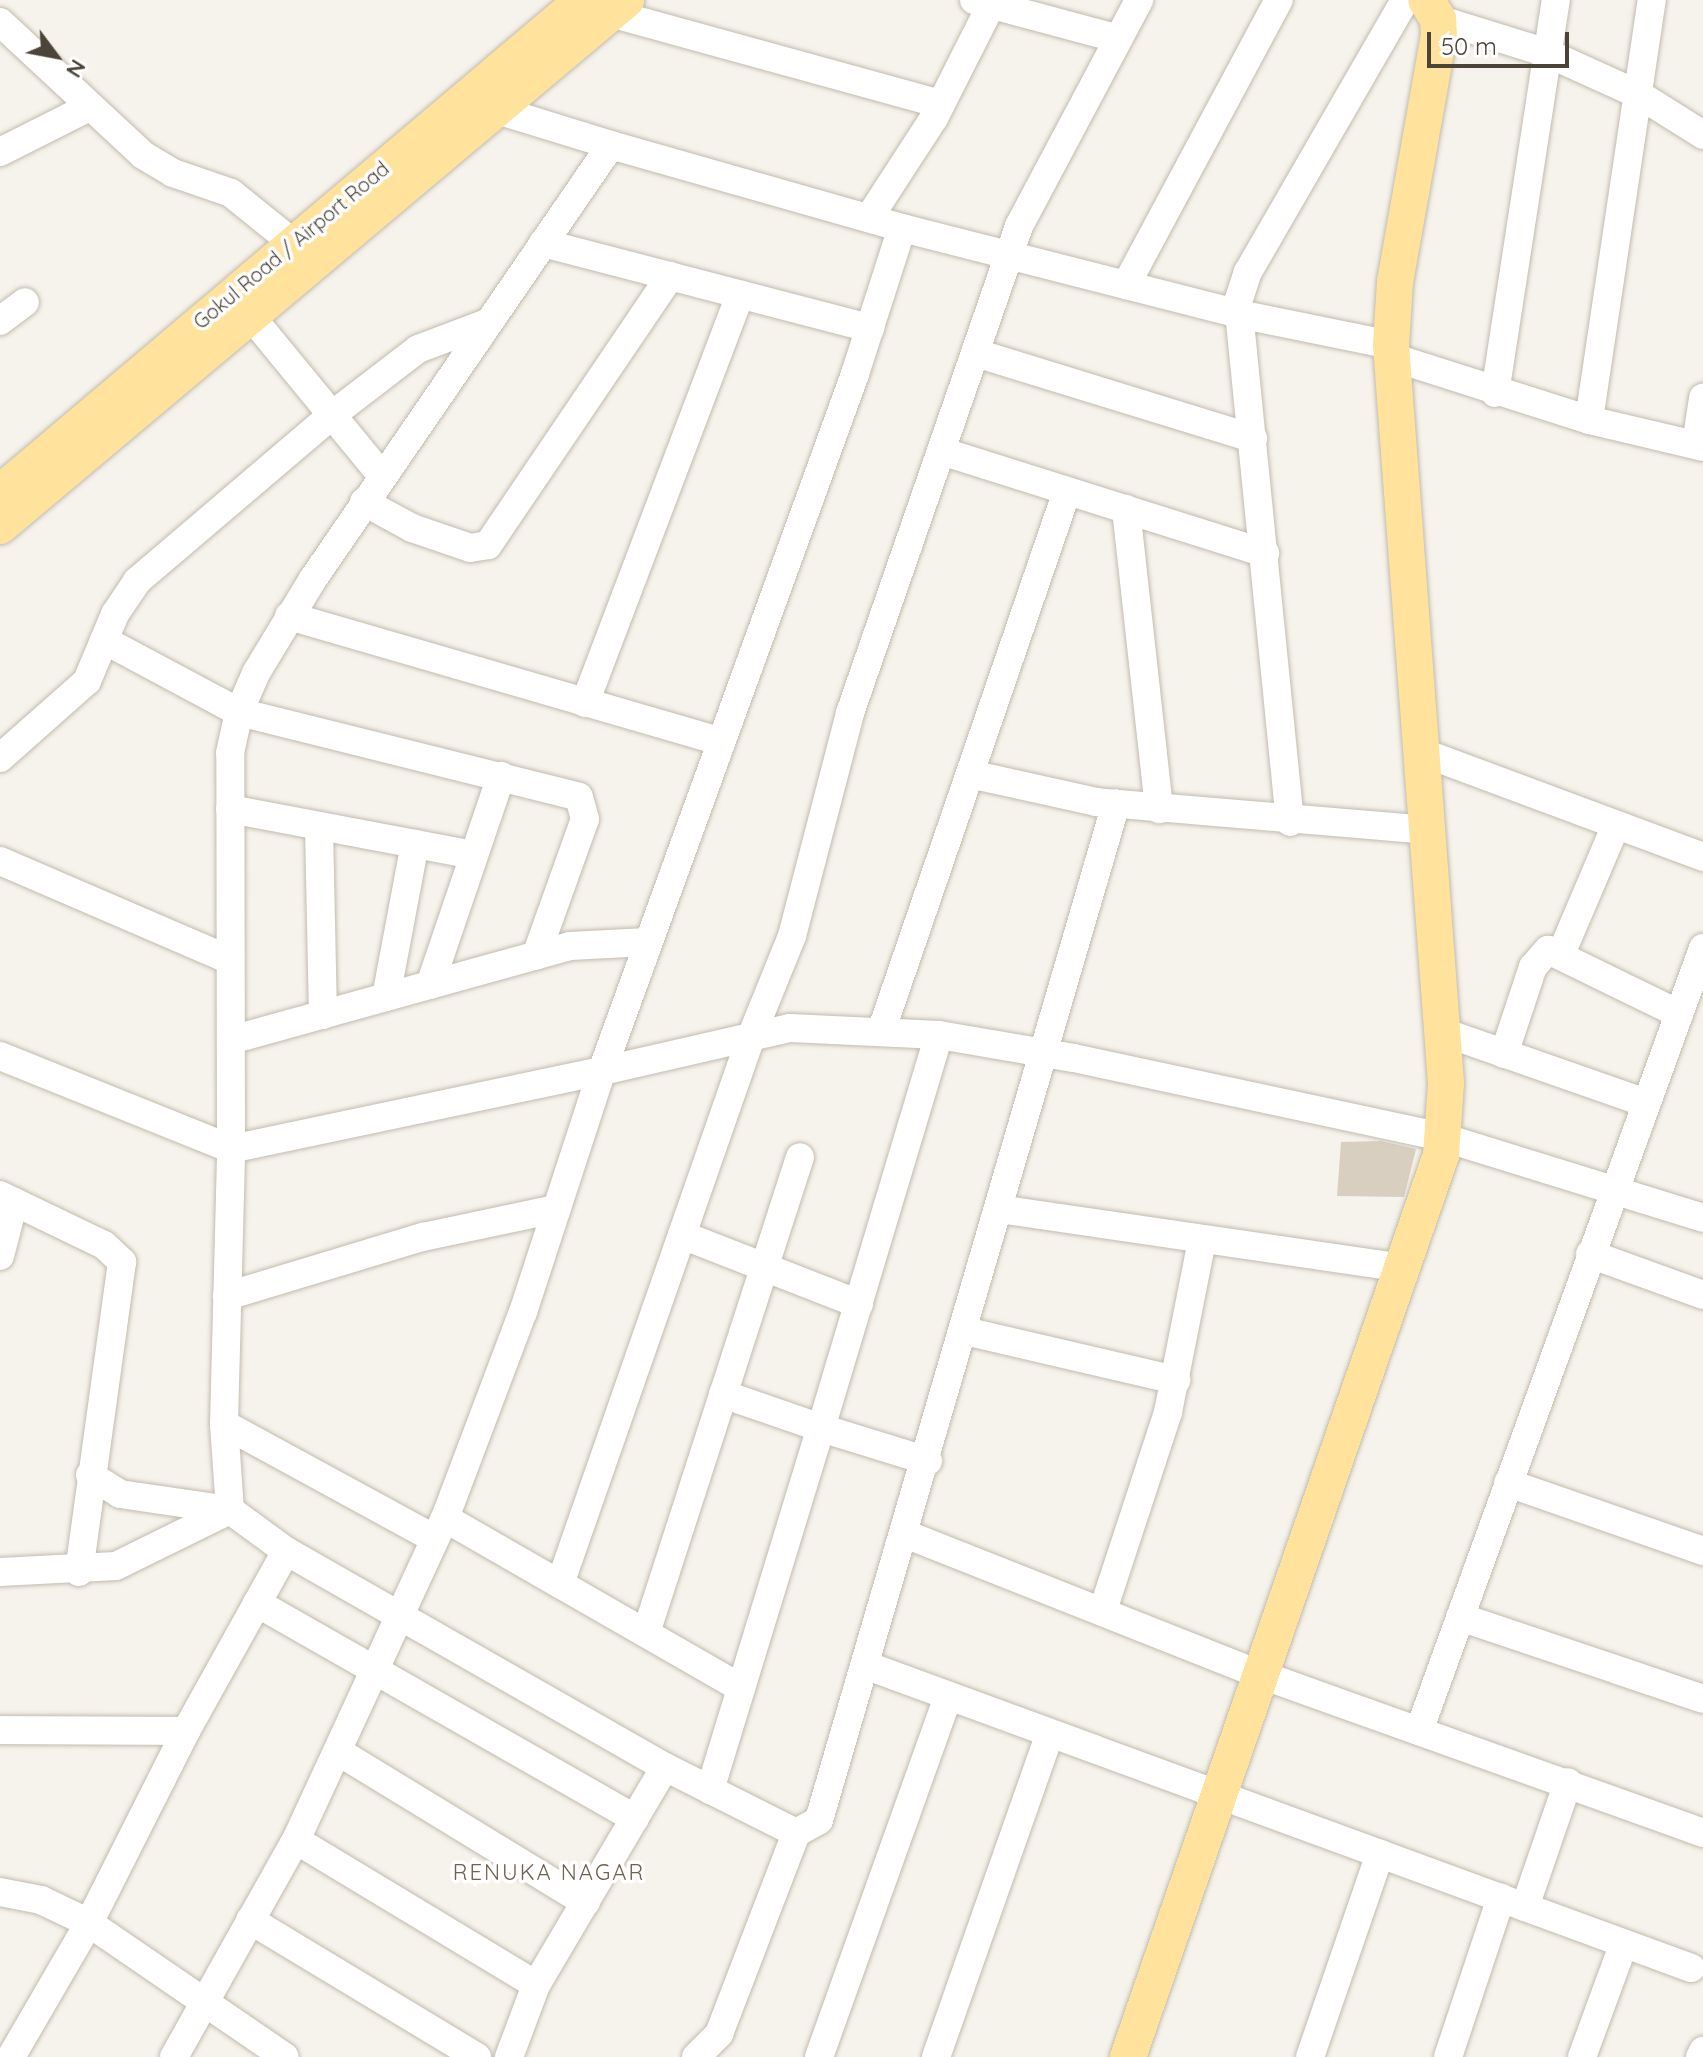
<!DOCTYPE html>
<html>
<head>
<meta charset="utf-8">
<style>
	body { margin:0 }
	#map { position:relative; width:1703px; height:2057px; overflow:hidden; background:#f6f3ec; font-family:Quicksand,sans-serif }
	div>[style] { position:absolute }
	.building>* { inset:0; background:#d8cfc1 }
	.roads { filter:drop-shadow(0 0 2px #c2bbae) drop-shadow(0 0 2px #c2bbae) }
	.minor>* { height:28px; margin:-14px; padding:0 14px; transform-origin:14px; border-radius:14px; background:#fff }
	.major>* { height:36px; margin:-18px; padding:0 18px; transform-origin:18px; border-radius:18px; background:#ffe39c }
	span { translate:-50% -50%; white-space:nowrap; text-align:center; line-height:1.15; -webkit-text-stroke:7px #fff; paint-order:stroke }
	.street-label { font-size:20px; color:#4b4439 }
	.neighbourhood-label { font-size:22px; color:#6e6250; letter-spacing:2px }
	.north { position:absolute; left:16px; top:16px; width:80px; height:80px; -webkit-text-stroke:6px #fff; paint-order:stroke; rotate:122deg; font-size:22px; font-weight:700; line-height:32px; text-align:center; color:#4b4439 }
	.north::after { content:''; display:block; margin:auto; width:28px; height:36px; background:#4b4439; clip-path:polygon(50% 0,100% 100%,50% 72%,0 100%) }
	.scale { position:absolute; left:1427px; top:32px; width:142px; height:36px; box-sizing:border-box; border:4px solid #4b4439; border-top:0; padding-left:10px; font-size:24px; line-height:28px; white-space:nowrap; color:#4b4439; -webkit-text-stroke:6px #fff; paint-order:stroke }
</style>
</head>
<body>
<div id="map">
	<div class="building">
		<i style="clip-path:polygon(1381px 1141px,1416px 1149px,1404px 1197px,1337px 1196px,1341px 1142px)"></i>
	</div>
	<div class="roads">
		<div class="minor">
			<i style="left:974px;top:0;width:147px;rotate:15deg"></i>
			<i style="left:610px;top:13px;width:343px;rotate:15.4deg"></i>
			<i style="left:1438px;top:19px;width:114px;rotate:17.3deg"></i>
			<i style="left:1547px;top:53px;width:100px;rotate:24.3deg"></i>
			<i style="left:1638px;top:94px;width:77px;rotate:32.2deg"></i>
			<i style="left:0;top:22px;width:195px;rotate:42.9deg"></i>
			<i style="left:143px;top:155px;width:35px;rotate:31deg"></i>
			<i style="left:173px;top:173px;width:61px;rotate:19deg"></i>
			<i style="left:231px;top:193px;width:80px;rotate:38.9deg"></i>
			<i style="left:484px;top:98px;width:15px;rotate:48deg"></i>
			<i style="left:494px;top:109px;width:122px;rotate:17.1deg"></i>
			<i style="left:611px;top:145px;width:303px;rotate:15.9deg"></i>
			<i style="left:902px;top:228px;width:348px;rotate:14.3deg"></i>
			<i style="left:1239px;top:314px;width:155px;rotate:11.5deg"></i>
			<i style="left:0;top:152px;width:100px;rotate:-26.8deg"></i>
			<i style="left:869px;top:218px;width:119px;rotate:-57deg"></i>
			<i style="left:934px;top:118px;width:127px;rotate:-63.2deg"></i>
			<i style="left:543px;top:243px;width:338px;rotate:14.6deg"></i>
			<i style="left:1126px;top:285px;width:323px;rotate:-61.8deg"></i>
			<i style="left:249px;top:314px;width:210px;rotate:50.6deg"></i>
			<i style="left:0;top:321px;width:31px;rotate:-37deg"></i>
			<i style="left:976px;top:353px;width:290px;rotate:17.1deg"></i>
			<i style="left:1392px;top:357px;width:207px;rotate:17.7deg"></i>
			<i style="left:1589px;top:420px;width:117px;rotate:13.3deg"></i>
			<i style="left:1495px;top:393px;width:398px;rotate:-81.2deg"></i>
			<i style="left:1589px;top:420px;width:425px;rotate:-81.5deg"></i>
			<i style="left:1696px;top:444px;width:47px;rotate:-81.3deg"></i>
			<i style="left:941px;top:451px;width:340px;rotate:17.5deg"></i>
			<i style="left:364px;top:502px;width:55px;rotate:28.4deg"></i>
			<i style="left:412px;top:528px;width:61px;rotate:19deg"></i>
			<i style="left:470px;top:548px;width:18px;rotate:-9deg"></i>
			<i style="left:488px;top:545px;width:325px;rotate:-55.9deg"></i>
			<i style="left:1126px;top:509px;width:302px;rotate:83.7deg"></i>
			<i style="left:289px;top:616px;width:448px;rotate:16.2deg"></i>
			<i style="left:104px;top:640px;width:153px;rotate:28.1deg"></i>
			<i style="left:239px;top:712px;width:350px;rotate:14deg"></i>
			<i style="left:579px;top:797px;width:23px;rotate:75deg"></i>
			<i style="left:585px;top:819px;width:145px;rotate:109.7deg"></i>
			<i style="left:585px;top:703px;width:437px;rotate:-69.2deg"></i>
			<i style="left:1424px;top:753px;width:298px;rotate:20.4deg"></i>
			<i style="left:0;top:758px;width:116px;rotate:-41.5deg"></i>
			<i style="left:87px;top:681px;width:73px;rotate:-67.3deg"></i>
			<i style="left:115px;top:614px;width:40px;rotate:-56deg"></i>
			<i style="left:137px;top:581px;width:256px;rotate:-40.4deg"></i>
			<i style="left:332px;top:415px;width:108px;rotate:-37.5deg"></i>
			<i style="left:418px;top:349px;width:74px;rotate:-20.6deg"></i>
			<i style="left:970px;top:774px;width:129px;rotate:12.5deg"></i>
			<i style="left:1096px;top:802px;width:335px;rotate:4.8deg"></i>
			<i style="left:230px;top:809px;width:248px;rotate:10.7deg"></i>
			<i style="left:1290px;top:822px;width:523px;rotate:-95.71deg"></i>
			<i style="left:1238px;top:302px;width:32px;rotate:-72deg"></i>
			<i style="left:1248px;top:272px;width:314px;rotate:-60deg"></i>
			<i style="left:319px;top:826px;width:189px;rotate:88.8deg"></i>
			<i style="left:0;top:861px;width:250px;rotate:23.3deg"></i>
			<i style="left:1561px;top:954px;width:140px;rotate:-66.9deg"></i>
			<i style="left:430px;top:985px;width:221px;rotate:-71.2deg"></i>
			<i style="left:386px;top:997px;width:156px;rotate:-79.3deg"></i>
			<i style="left:882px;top:1029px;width:569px;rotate:-71.02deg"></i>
			<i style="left:1443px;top:1032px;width:215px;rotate:19.3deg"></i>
			<i style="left:231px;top:1040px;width:352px;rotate:-15.5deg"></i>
			<i style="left:570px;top:946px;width:77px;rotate:-3deg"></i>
			<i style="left:1504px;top:1054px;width:92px;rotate:-71.6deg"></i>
			<i style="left:1533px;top:967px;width:23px;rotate:-49deg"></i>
			<i style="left:1548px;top:950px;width:146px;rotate:26deg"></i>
			<i style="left:0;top:1056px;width:249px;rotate:21.9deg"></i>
			<i style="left:231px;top:1149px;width:396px;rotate:-90.1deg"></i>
			<i style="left:230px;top:753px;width:42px;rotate:-77.6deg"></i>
			<i style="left:239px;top:712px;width:43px;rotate:-66.4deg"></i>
			<i style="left:256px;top:673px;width:110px;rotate:-58.8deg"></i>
			<i style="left:313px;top:579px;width:526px;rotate:-55.53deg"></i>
			<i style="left:0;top:1195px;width:115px;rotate:25.7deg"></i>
			<i style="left:104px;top:1245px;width:25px;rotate:43deg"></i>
			<i style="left:122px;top:1262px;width:313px;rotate:97.9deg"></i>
			<i style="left:999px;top:1209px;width:406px;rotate:8.3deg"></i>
			<i style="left:682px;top:1235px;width:190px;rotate:21.3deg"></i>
			<i style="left:1590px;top:1254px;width:120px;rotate:19.9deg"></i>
			<i style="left:0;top:1256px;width:56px;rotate:-75.5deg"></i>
			<i style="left:227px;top:1296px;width:205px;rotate:-16.8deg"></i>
			<i style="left:423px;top:1237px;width:136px;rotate:-11.9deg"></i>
			<i style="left:965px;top:1331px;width:217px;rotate:13.1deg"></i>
			<i style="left:723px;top:1394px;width:104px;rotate:19.1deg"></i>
			<i style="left:821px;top:1428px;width:410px;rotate:-73.3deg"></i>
			<i style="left:224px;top:1424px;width:240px;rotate:28.6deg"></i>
			<i style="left:90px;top:1475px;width:36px;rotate:32deg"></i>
			<i style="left:120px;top:1494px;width:111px;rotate:8.3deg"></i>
			<i style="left:1508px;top:1483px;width:207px;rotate:19.2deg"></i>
			<i style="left:445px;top:1518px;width:133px;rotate:29.9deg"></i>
			<i style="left:560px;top:1584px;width:579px;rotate:-70.75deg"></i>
			<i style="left:751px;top:1037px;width:109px;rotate:-67.9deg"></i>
			<i style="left:792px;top:936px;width:230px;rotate:-75.4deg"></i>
			<i style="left:850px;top:713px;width:515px;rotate:-70.86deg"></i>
			<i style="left:1019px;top:226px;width:256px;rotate:-62deg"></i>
			<i style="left:905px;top:1534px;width:384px;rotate:21.6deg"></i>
			<i style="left:1262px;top:1675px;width:468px;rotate:19.7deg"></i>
			<i style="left:286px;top:1551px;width:69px;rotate:-143.8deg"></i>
			<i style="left:230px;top:1510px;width:86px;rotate:-94deg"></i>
			<i style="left:224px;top:1424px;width:275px;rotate:-88.5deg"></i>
			<i style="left:231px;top:1149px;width:379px;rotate:-11.9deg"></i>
			<i style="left:602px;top:1071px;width:741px;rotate:-70.05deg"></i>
			<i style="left:855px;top:374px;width:153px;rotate:-72.2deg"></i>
			<i style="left:0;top:1572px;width:116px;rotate:-3deg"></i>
			<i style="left:116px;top:1566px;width:127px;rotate:-26.2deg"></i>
			<i style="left:560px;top:1584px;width:209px;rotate:29.9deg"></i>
			<i style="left:257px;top:1603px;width:435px;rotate:29.7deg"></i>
			<i style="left:1103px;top:1610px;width:208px;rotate:-71.8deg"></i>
			<i style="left:1168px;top:1412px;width:175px;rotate:-78.8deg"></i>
			<i style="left:1460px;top:1617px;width:256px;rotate:18.6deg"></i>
			<i style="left:646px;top:1633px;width:500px;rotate:-72.07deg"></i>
			<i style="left:865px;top:1665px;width:880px;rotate:20.14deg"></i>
			<i style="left:0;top:1730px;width:186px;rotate:0.3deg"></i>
			<i style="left:1419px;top:1731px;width:833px;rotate:-70.06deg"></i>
			<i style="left:339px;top:1752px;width:289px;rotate:31.4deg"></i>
			<i style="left:710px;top:1790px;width:379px;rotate:-73deg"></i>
			<i style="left:821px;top:1428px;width:112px;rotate:17.1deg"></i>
			<i style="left:296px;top:1840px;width:280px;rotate:31.1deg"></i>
			<i style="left:536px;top:1985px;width:253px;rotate:-59.4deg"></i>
			<i style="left:0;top:1892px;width:42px;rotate:11deg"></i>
			<i style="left:41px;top:1900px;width:53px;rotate:25.6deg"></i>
			<i style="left:89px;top:1923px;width:237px;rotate:34.4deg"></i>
			<i style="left:1525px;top:1907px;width:132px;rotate:-71deg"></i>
			<i style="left:250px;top:1920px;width:265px;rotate:31.1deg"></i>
			<i style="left:11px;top:2057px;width:155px;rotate:-59.8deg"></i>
			<i style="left:89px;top:1923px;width:215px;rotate:-63.2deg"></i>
			<i style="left:186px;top:1731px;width:206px;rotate:-60.9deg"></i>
			<i style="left:286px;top:1551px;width:436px;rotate:29.7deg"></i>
			<i style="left:665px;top:1767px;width:147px;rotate:26.7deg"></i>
			<i style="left:796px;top:1833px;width:26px;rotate:-29deg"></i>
			<i style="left:819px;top:1820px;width:1059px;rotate:-73.71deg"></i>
			<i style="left:174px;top:2057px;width:249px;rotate:-60.7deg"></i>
			<i style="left:296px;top:1840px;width:355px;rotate:-65.2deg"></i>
			<i style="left:445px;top:1518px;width:220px;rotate:-69.3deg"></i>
			<i style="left:523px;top:1312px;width:254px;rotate:-71.9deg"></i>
			<i style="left:602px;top:1071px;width:193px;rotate:-12.9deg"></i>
			<i style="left:790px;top:1028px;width:149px;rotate:2.7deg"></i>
			<i style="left:939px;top:1035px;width:137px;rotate:9.7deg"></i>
			<i style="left:1074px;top:1058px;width:376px;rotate:12.1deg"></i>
			<i style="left:1442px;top:1137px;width:273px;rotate:17.2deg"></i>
			<i style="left:509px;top:2057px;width:77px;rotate:-69.4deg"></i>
			<i style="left:696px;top:2057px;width:33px;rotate:-45deg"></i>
			<i style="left:719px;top:2034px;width:215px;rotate:-69deg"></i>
			<i style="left:819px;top:2057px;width:383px;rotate:-70.3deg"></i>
			<i style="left:936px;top:2057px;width:343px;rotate:-70.6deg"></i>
			<i style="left:1310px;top:2057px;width:215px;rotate:-71deg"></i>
			<i style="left:1448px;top:2057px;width:168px;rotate:-71.6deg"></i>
			<i style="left:1582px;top:2057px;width:121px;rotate:-69.8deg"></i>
			<i style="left:1700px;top:2057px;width:7px;rotate:-63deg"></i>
		</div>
		<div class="major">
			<i style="left:0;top:493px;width:764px;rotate:-40.22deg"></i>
			<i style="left:0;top:526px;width:818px;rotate:-40.04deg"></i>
			<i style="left:1128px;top:2057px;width:955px;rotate:-70.86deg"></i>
			<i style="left:1441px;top:1155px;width:72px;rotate:-86deg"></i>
			<i style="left:1446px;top:1083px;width:740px;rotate:-94.26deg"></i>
			<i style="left:1391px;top:345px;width:63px;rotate:-86.4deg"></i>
			<i style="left:1395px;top:282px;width:250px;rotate:-79.9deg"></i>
			<i style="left:1439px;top:36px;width:17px;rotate:-93deg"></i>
			<i style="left:1438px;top:19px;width:22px;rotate:-122deg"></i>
		</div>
	</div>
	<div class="street-label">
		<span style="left:291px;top:245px;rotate:-40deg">Gokul Road / Airport Road</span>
	</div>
	<div class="neighbourhood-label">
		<span style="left:549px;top:1873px">RENUKA NAGAR</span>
	</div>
	<div class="north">N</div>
	<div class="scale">50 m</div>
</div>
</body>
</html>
